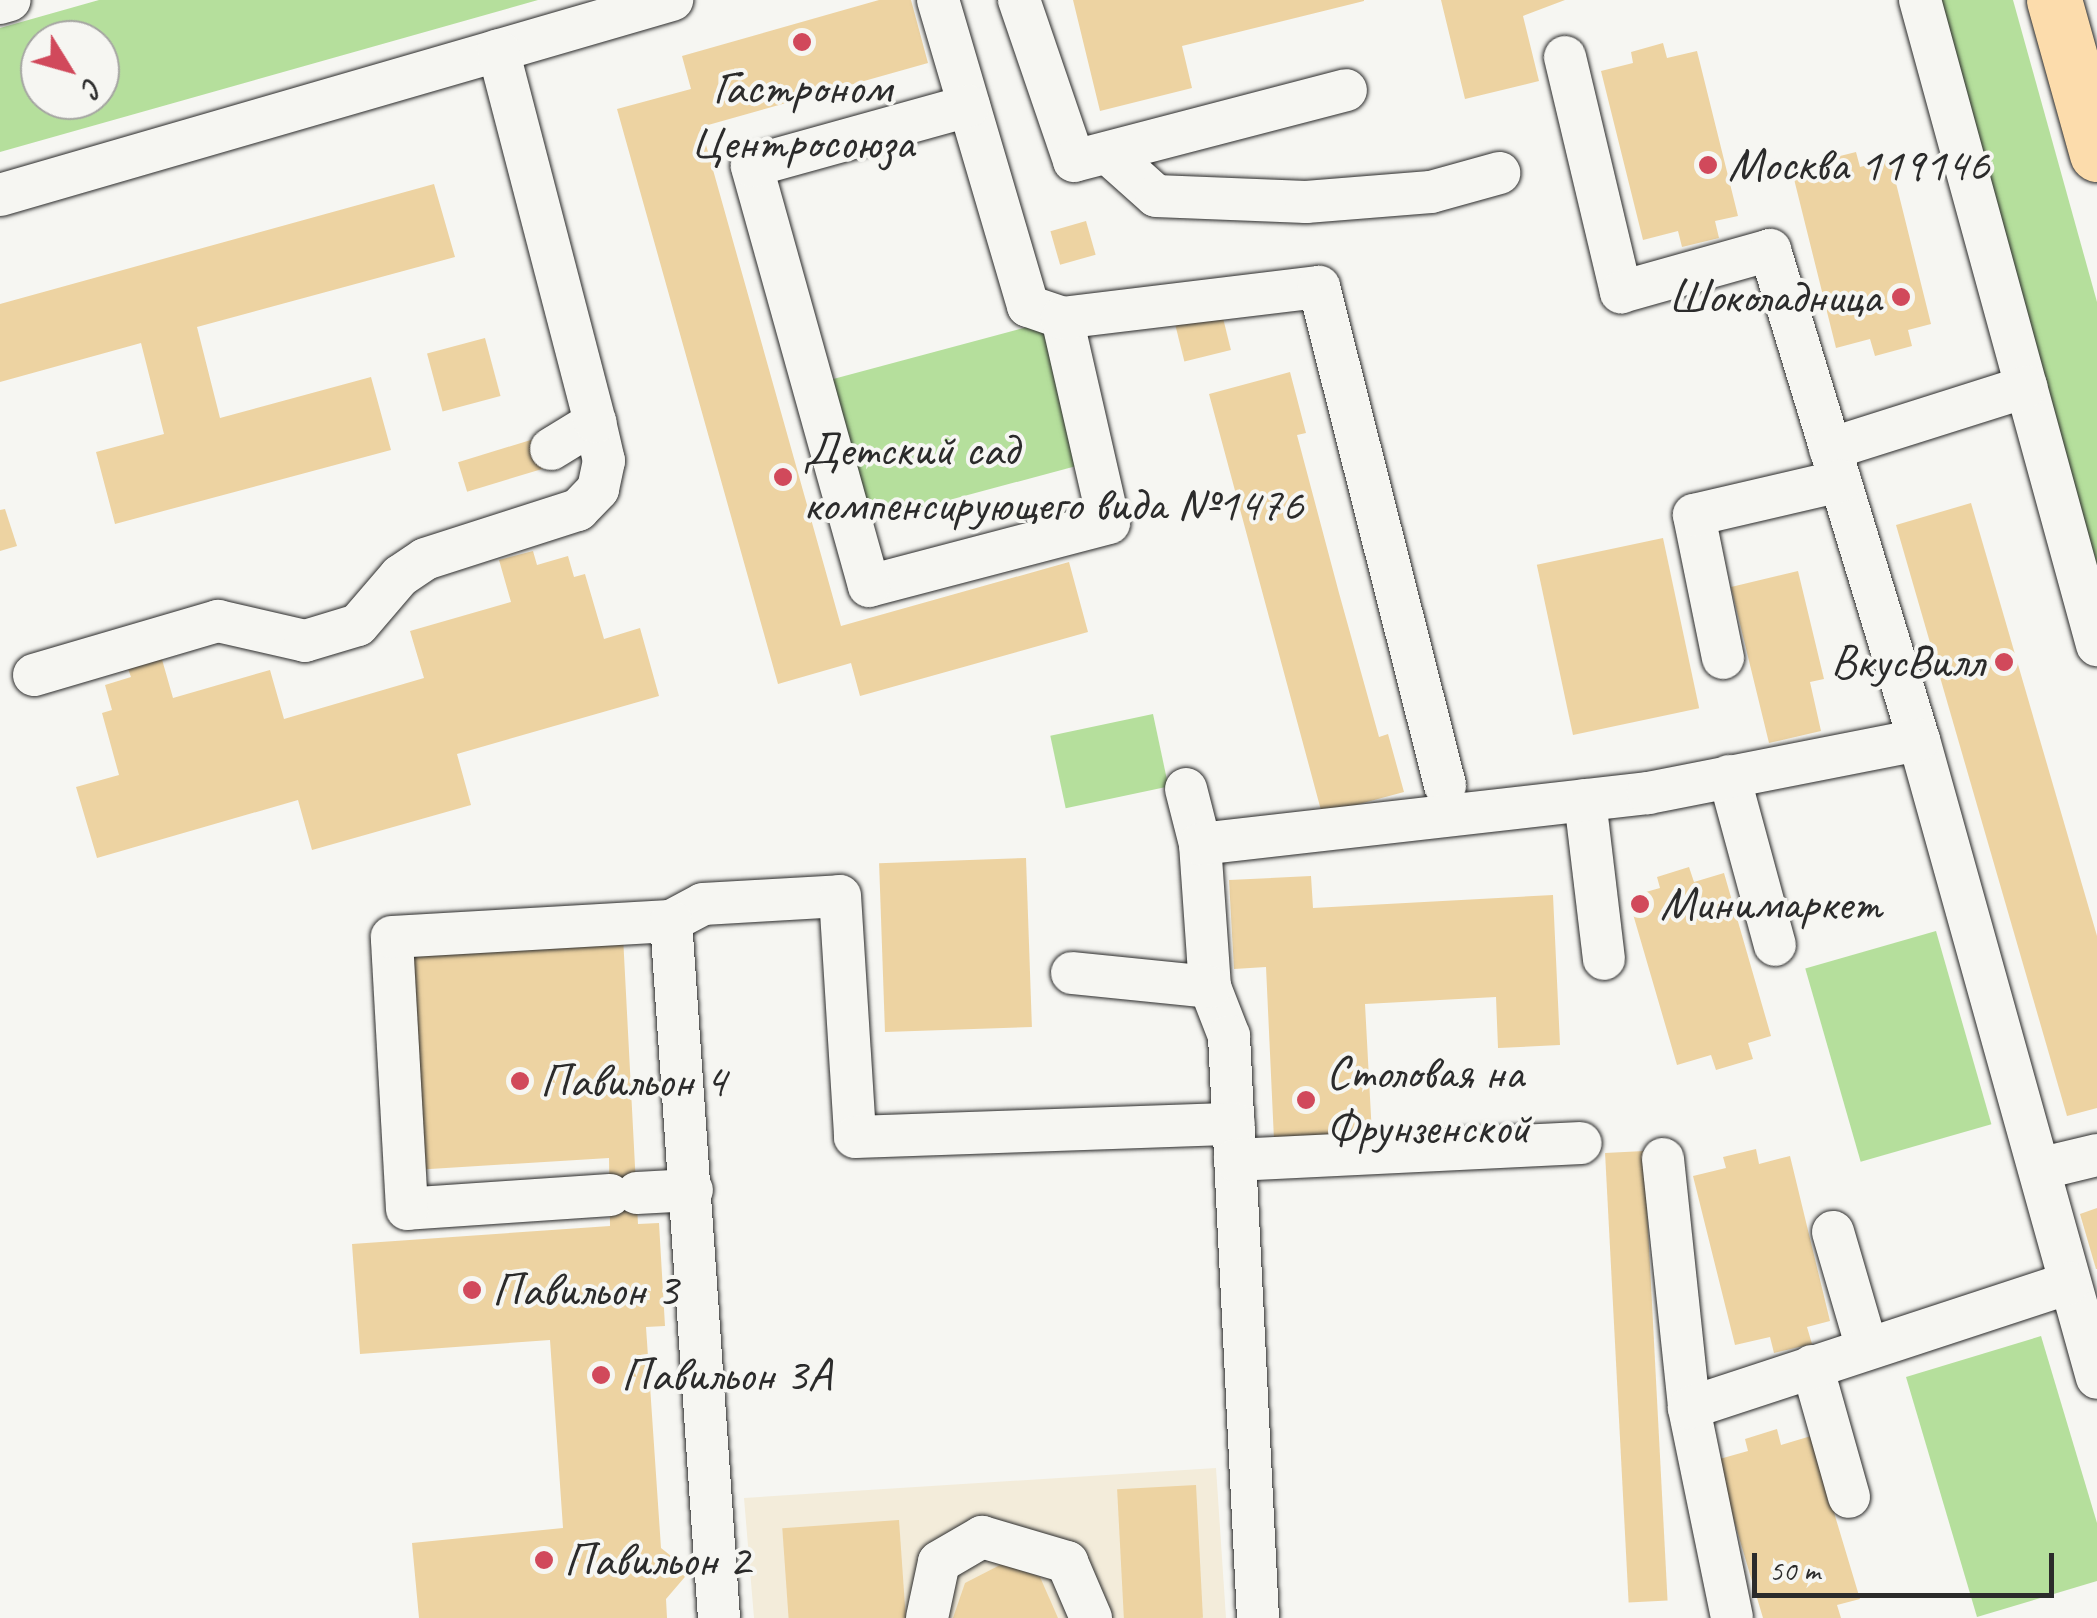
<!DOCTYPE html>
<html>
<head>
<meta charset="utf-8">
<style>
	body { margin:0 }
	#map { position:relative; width:2097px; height:1618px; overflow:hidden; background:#f6f6f2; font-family:Caveat,sans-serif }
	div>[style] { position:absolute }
	.built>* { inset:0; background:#f3ecda }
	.green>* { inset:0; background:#b5df9c; transform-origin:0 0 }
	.building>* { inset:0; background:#edd3a2; transform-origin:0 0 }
	.roads { filter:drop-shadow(0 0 2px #2b2b2b) drop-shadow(0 0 2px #2b2b2b) }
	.minor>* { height:42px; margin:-21px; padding:0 21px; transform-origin:21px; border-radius:21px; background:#f6f6f2 }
	.major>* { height:55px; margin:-27.5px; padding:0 27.5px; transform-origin:27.5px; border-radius:27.5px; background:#fcdcac }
	.dots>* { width:28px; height:28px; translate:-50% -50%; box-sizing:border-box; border:5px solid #f6f6f2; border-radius:50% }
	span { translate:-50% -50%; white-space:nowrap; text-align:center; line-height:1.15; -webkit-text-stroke:8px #f6f6f2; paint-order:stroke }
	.poi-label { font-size:48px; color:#2b2b2b }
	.left { translate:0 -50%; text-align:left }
	.right { translate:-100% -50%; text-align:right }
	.north { position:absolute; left:20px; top:20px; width:100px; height:100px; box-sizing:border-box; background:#f6f6f2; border:2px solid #a5a5a2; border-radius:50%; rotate:127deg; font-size:28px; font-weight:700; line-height:40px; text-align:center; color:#2b2b2b }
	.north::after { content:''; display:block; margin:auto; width:35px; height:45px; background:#d1495b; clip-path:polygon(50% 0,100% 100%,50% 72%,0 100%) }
	.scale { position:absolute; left:1752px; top:1553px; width:302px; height:45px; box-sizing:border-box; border:5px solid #2b2b2b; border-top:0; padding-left:12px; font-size:30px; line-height:35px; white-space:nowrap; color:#2b2b2b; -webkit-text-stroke:8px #f6f6f2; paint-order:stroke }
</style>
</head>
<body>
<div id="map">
	<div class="built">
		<i style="clip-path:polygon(1216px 1468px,1226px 1618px,754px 1618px,744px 1498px)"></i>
	</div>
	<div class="green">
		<i style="clip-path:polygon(evenodd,99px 0,538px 0,0 152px,0 28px,99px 0,40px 40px,100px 40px,100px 100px,40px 100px,40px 40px)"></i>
		<i style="clip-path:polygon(1930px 0,2013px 0,2097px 302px,2097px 598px)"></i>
		<i style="left:1042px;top:323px;width:147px;height:218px;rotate:75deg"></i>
		<i style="left:1153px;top:714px;width:74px;height:105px;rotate:78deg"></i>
		<i style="left:1936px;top:931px;width:201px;height:136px;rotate:74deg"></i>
		<i style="clip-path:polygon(2041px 1336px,2097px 1523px,2097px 1581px,1977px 1617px,1906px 1377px)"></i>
	</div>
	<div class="building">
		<i style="clip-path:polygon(879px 0,911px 0,928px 63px,701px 127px,841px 626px,1069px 562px,1088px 632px,860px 696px,851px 663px,778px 684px,617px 109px,691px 89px,682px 56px)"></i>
		<i style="clip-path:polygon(1073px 0,1364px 0,1364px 1px,1182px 46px,1192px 88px,1100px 111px)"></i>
		<i style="clip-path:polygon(1441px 0,1565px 0,1523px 16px,1539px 81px,1465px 99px)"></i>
		<i style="clip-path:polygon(1663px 43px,1667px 58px,1697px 51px,1738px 216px,1715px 221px,1719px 238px,1682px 247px,1678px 231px,1643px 240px,1601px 71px,1633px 63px,1631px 52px)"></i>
		<i style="clip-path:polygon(1856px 152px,1860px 167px,1890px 159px,1931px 324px,1908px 330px,1912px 346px,1875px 356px,1870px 339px,1836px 348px,1794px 179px,1826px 171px,1824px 160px)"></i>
		<i style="clip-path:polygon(434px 184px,455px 257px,197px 327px,220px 418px,371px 377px,391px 450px,115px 524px,96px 452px,164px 434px,141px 343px,0 382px,0 304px)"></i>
		<i style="left:1086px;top:221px;width:35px;height:37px;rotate:74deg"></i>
		<i style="left:1222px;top:314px;width:37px;height:48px;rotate:76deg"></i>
		<i style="left:485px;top:338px;width:60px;height:60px;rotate:75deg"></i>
		<i style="clip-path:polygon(1290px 372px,1306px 433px,1297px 435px,1339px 593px,1379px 737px,1388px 734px,1404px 792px,1322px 814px,1209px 394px)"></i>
		<i style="left:547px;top:435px;width:31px;height:93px;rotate:73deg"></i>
		<i style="clip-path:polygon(1971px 503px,2097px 936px,2097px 1108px,2067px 1116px,1896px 525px)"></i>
		<i style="clip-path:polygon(5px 509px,17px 546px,0 551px,0 510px)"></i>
		<i style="left:1663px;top:538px;width:174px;height:129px;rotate:78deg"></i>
		<i style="clip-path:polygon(533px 551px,537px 565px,568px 556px,574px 577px,585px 574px,604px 639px,640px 628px,659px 696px,457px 754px,471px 805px,312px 850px,298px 800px,97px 858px,76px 787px,119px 775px,102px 713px,112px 710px,105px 685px,131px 677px,127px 666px,161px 656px,173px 698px,270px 670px,284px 719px,424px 678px,410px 631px,511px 602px,499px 560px)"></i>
		<i style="clip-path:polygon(1798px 571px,1824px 679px,1810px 682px,1821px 731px,1769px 743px,1731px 587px)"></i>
		<i style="left:1026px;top:858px;width:169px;height:147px;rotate:88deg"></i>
		<i style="clip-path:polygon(1689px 867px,1694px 882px,1724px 873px,1771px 1036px,1748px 1043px,1753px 1059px,1716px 1070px,1711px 1055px,1677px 1065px,1628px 897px,1660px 888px,1657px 877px)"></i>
		<i style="clip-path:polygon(1311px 876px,1313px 908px,1553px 895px,1560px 1045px,1498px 1048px,1496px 997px,1365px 1004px,1372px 1135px,1274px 1140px,1266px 967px,1234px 969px,1229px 880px)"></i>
		<i style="clip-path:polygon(623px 936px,638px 1224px,659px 1223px,665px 1326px,646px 1327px,661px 1548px,690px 1571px,666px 1599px,667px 1618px,419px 1618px,412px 1543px,563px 1528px,550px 1340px,360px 1354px,352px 1244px,610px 1226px,609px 1158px,414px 1170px,401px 951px)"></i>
		<i style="clip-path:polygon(1756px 1149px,1759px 1164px,1790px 1156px,1830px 1321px,1807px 1327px,1812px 1344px,1774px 1353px,1770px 1337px,1735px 1345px,1693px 1176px,1726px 1168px,1723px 1157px)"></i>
		<i style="left:1644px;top:1151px;width:450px;height:39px;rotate:87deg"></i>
		<i style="clip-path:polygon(2097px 1208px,2097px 1269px,2096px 1269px,2080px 1214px)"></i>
		<i style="clip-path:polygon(1777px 1429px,1781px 1445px,1811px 1436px,1860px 1599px,1837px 1605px,1841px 1618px,1763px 1618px,1716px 1460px,1748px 1451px,1745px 1439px)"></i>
		<i style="left:1196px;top:1485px;width:133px;height:79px;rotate:87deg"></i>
		<i style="left:899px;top:1520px;width:98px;height:117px;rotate:86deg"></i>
		<i style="clip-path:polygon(1002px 1564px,1040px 1577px,1058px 1618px,953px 1618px,965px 1583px)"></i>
	</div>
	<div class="roads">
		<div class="minor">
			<i style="left:938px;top:0;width:319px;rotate:73.6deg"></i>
			<i style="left:1028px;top:306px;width:36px;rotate:19deg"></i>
			<i style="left:1062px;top:318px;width:210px;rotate:77.1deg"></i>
			<i style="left:1109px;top:523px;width:248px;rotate:165.3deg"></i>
			<i style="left:869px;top:586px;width:436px;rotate:-105.6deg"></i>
			<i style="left:752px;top:166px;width:225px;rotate:-15.5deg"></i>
			<i style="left:1019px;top:0;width:170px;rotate:71.1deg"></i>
			<i style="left:1074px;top:161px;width:281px;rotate:-14.6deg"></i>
			<i style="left:1920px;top:0;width:669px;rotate:74.65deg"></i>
			<i style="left:0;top:3px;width:10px;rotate:-17deg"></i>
			<i style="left:1565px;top:57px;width:242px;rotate:76.6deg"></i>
			<i style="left:1621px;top:292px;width:155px;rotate:-15.7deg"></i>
			<i style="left:1770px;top:250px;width:512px;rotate:73.09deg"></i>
			<i style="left:1919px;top:740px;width:662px;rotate:74.41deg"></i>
			<i style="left:1108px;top:153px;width:64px;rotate:41.9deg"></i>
			<i style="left:1156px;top:196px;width:150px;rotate:2.3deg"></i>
			<i style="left:1306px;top:202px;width:125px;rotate:-4.6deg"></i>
			<i style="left:1431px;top:192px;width:71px;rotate:-15.6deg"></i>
			<i style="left:0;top:195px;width:700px;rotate:-16.18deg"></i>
			<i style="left:1062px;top:318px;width:259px;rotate:-6.9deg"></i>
			<i style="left:1319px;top:287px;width:514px;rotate:75.8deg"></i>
			<i style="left:551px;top:449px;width:52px;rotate:-31.5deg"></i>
			<i style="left:1830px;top:449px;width:206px;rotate:-17.6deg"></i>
			<i style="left:1723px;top:658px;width:146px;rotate:-101.5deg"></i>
			<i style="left:1694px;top:515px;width:150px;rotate:-13.1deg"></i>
			<i style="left:34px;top:675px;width:192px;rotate:-16.4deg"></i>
			<i style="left:218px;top:621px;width:89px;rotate:12.9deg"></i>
			<i style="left:305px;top:641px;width:55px;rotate:-16.8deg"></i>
			<i style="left:358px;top:625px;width:65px;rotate:-49.4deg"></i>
			<i style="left:400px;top:576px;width:30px;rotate:-34deg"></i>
			<i style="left:425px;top:559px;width:161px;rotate:-17.8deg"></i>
			<i style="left:578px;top:510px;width:29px;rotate:-46deg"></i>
			<i style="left:598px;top:489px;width:29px;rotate:-78deg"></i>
			<i style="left:604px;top:461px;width:40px;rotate:-103deg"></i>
			<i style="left:595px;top:422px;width:384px;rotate:-104.6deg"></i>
			<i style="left:1729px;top:776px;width:175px;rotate:74.8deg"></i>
			<i style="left:1186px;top:789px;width:57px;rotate:75.7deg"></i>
			<i style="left:1200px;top:844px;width:143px;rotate:86deg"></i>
			<i style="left:1210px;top:987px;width:53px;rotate:68.8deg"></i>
			<i style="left:1229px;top:1036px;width:583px;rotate:87.15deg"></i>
			<i style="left:1585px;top:800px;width:160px;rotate:83.2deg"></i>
			<i style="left:1200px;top:844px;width:451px;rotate:-6.5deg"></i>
			<i style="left:1648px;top:793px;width:276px;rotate:-11.1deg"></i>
			<i style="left:671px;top:921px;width:36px;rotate:-28deg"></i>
			<i style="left:703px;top:904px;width:137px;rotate:-3.3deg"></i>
			<i style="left:840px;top:896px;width:241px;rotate:86.4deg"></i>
			<i style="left:855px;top:1137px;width:379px;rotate:-2deg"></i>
			<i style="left:1072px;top:973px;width:139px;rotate:5.8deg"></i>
			<i style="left:1663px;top:1159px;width:250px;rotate:84deg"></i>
			<i style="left:1689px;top:1408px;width:214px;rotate:78.4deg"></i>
			<i style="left:1235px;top:1160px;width:346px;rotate:-2.8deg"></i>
			<i style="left:2043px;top:1168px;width:56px;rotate:-13.5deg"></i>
			<i style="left:637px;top:1193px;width:55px;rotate:-3.1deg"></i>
			<i style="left:610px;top:1195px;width:203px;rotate:176.1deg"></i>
			<i style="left:407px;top:1209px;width:272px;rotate:-93.2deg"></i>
			<i style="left:392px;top:937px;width:279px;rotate:-3.3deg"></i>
			<i style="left:671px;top:921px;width:699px;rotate:86.06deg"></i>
			<i style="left:1833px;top:1232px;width:121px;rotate:73.7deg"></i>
			<i style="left:1812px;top:1366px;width:136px;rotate:74.2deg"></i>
			<i style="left:1689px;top:1408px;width:400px;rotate:-18.2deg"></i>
			<i style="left:927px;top:1618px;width:57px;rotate:-77.9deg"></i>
			<i style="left:939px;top:1562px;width:50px;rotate:-30.2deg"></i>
			<i style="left:982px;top:1537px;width:89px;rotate:16.4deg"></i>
			<i style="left:1067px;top:1562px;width:61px;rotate:66.8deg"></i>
		</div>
		<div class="major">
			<i style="left:2054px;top:0;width:160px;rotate:74.4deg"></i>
		</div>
	</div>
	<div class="dots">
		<i style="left:802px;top:42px;background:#d1495b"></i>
		<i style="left:1708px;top:165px;background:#d1495b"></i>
		<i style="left:1901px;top:297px;background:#d1495b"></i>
		<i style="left:783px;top:477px;background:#d1495b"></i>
		<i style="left:2004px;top:662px;background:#d1495b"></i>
		<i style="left:1640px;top:904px;background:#d1495b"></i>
		<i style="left:520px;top:1081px;background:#d1495b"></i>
		<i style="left:1306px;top:1100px;background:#d1495b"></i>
		<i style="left:472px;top:1290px;background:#d1495b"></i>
		<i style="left:601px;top:1375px;background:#d1495b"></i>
		<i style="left:544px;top:1560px;background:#d1495b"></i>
	</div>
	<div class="poi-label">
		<span style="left:802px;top:115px">Гастроном<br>Центросоюза</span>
		<span class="left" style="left:1728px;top:165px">Москва 119146</span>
		<span class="right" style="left:1881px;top:297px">Шоколадница</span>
		<span class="left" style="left:803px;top:477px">Детский сад<br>компенсирующего вида №1476</span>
		<span class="right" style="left:1984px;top:662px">ВкусВилл</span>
		<span class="left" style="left:1660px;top:904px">Минимаркет</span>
		<span class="left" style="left:1326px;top:1100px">Столовая на<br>Фрунзенской</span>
		<span class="left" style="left:540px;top:1081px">Павильон 4</span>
		<span class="left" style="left:492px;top:1290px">Павильон 3</span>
		<span class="left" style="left:621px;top:1375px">Павильон 3А</span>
		<span class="left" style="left:564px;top:1560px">Павильон 2</span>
	</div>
	<div class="north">С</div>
	<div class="scale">50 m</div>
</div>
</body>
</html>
